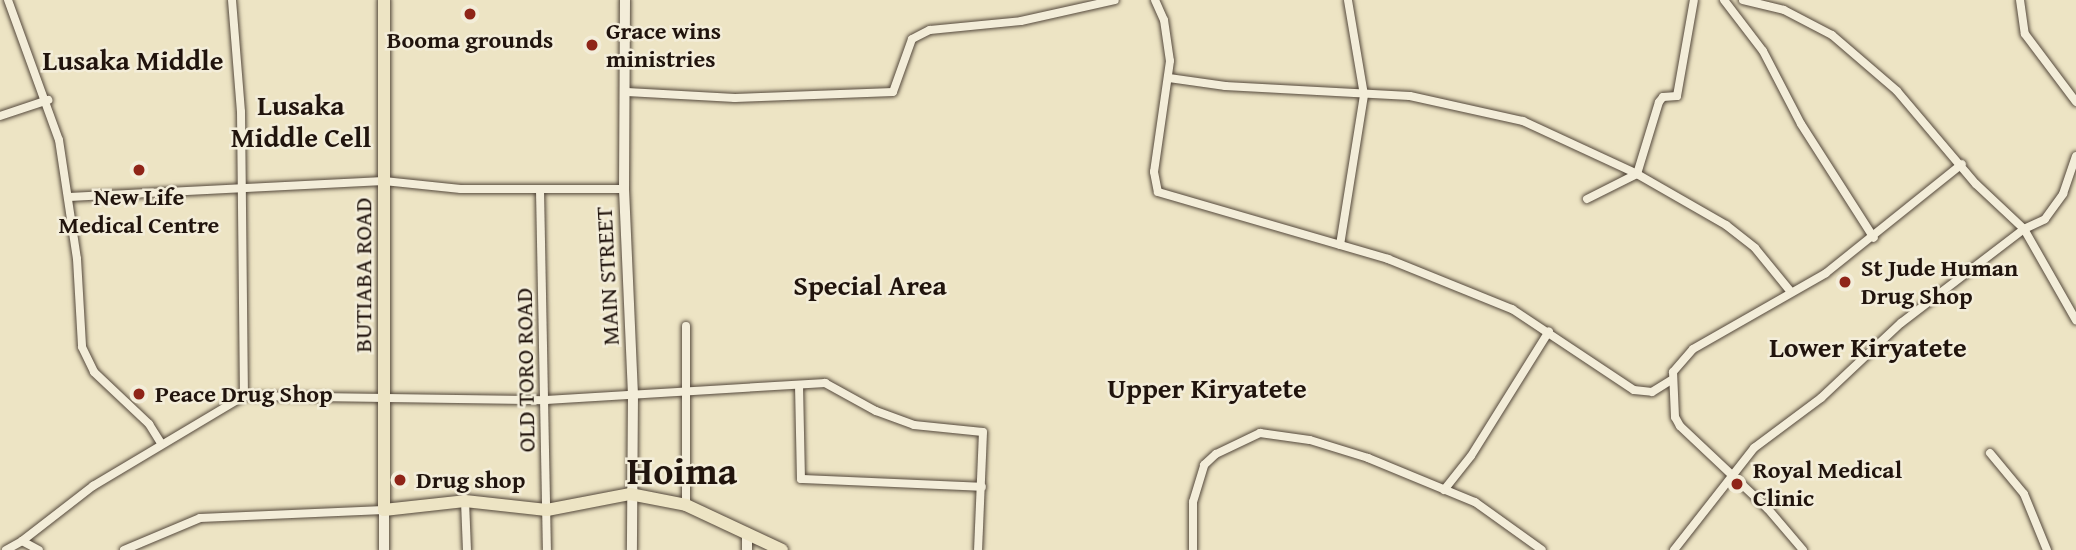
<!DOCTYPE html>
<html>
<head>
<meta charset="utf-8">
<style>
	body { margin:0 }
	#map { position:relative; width:2076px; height:550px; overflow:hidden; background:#ede4c4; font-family:"Gentium Book Plus",serif }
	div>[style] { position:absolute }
	.roads { filter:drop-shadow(0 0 2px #54483b) drop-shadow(0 0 2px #54483b) }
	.street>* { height:8px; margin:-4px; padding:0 4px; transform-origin:4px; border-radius:4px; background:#f3edd9 }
	.secondary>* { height:10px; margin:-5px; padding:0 5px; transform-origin:5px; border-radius:5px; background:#f3edd9 }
	.primary>* { height:12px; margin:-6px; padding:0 6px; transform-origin:6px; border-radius:6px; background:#ede4c4 }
	.dots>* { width:19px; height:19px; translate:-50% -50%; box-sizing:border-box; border:4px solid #f3edd9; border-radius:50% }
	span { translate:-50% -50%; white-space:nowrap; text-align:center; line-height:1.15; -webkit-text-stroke:5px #f3edd9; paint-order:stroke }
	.poi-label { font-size:24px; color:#21140d; font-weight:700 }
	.left { translate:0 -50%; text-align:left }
	.street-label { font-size:24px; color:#21140d }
	.quarter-label { font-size:28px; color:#21140d; font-weight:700 }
	.town-label { font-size:38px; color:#21140d; font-weight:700 }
</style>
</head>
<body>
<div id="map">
	<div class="roads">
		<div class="street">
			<i style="left:8px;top:0;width:149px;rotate:70deg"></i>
			<i style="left:59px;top:140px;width:120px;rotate:81.4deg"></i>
			<i style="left:77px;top:259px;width:88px;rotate:86.7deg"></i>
			<i style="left:82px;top:347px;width:28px;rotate:64deg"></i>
			<i style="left:94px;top:372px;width:76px;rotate:43.4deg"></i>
			<i style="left:149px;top:424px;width:22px;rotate:58deg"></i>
			<i style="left:232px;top:0;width:112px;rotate:85.4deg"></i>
			<i style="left:241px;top:112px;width:284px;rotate:89.4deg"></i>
			<i style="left:1155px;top:0;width:22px;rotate:66deg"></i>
			<i style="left:1164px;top:20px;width:41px;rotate:81.7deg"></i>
			<i style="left:1170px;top:61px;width:112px;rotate:98.2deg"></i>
			<i style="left:1154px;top:172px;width:20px;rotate:79deg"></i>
			<i style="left:1158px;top:192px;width:240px;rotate:16.2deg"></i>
			<i style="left:1388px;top:259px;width:134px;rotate:22deg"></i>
			<i style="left:1512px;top:309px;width:146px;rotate:33.6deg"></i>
			<i style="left:1634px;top:390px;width:18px;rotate:6deg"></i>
			<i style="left:1652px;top:392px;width:22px;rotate:-32deg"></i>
			<i style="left:1724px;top:0;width:64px;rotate:52.6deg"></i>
			<i style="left:1763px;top:51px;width:82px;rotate:62.5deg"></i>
			<i style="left:1801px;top:124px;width:135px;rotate:57.4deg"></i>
			<i style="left:1743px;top:0;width:42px;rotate:13.7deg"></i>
			<i style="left:1784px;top:10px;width:54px;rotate:27.5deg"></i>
			<i style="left:1832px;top:35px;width:86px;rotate:40.7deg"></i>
			<i style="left:1897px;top:91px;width:122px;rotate:49.7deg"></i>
			<i style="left:1976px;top:184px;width:66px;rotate:43.2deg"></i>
			<i style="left:2024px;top:229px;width:105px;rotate:60.3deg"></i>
			<i style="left:2020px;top:0;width:34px;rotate:82deg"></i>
			<i style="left:2025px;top:34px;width:85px;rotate:53.1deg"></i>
			<i style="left:1169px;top:78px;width:57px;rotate:8.1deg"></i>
			<i style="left:1225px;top:86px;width:185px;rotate:3.1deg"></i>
			<i style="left:1410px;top:96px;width:116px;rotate:12.5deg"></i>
			<i style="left:1523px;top:121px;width:126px;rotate:24.9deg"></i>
			<i style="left:1637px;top:174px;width:103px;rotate:29.8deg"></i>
			<i style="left:1726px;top:225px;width:37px;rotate:38deg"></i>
			<i style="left:1755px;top:248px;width:57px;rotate:50.7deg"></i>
			<i style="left:627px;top:92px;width:108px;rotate:3.2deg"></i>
			<i style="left:735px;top:98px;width:158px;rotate:-2.2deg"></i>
			<i style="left:893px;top:92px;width:56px;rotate:-70.3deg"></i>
			<i style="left:912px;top:39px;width:20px;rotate:-27deg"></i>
			<i style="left:930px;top:30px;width:91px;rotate:-5.6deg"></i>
			<i style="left:1021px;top:21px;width:96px;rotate:-12.6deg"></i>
			<i style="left:0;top:116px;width:51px;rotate:-18.4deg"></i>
			<i style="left:540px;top:190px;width:360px;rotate:88.9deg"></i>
			<i style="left:69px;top:197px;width:315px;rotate:-2.9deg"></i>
			<i style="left:384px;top:181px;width:77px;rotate:5.9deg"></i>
			<i style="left:461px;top:189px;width:163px"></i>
			<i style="left:1587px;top:199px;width:56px;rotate:-26.6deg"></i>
			<i style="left:1637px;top:174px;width:75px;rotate:-73deg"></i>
			<i style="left:1659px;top:102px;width:6px;rotate:-51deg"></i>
			<i style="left:1663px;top:97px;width:14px;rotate:-4deg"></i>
			<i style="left:1677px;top:96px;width:97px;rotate:-80deg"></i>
			<i style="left:1340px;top:245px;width:152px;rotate:-80.9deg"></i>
			<i style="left:1364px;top:95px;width:96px;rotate:-99.6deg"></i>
			<i style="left:686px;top:326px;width:179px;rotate:90deg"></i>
			<i style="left:799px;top:385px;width:94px;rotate:88.8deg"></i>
			<i style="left:801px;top:479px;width:181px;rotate:2.5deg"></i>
			<i style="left:1990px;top:453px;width:53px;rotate:50.3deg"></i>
			<i style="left:2024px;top:494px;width:61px;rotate:67.7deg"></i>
			<i style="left:1444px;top:490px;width:43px;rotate:-51.5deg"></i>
			<i style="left:1471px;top:456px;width:147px;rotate:-58deg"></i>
			<i style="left:465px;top:501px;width:49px;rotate:87.7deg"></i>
			<i style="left:22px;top:541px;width:90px;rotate:-37.8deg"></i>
			<i style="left:93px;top:486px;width:176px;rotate:-30.8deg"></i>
			<i style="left:244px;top:396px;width:302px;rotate:0.8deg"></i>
			<i style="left:546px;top:400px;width:280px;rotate:-3.5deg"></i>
			<i style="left:825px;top:383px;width:58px;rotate:28.8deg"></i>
			<i style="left:876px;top:411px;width:40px;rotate:20.2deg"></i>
			<i style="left:914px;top:425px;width:69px;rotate:5.8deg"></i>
			<i style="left:983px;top:432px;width:118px;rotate:92.4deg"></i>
			<i style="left:6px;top:550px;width:18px;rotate:-29deg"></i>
			<i style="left:22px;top:541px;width:19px;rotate:28deg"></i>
			<i style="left:124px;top:550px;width:82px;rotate:-22.8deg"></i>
			<i style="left:200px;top:518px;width:184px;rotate:-2.5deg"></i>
			<i style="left:1193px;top:550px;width:48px;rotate:-90deg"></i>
			<i style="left:1193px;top:502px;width:39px;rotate:-73deg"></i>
			<i style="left:1204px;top:465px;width:16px;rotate:-43deg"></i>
			<i style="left:1216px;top:454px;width:49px;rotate:-25.5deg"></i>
			<i style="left:1260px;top:433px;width:50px;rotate:8deg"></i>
			<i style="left:1310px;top:440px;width:61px;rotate:17.2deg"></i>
			<i style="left:1368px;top:458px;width:116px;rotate:22.4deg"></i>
			<i style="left:1475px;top:502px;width:82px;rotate:35.6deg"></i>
			<i style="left:1674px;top:550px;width:130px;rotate:-51.9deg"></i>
			<i style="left:1754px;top:448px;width:84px;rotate:-36.7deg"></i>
			<i style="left:1821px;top:398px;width:110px;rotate:-43.2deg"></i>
			<i style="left:1901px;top:323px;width:155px;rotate:-37.4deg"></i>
			<i style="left:2024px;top:229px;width:23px;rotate:-25deg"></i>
			<i style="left:2045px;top:219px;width:31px;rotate:-54deg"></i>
			<i style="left:2063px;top:194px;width:40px;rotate:-71.1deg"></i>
			<i style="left:1803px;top:550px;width:54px;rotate:-130.5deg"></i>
			<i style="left:1768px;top:509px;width:121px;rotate:-136.7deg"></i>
			<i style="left:1680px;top:426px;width:10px;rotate:-119deg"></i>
			<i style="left:1675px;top:417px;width:45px;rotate:-92.5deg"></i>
			<i style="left:1673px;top:372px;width:30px;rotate:-49deg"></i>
			<i style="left:1693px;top:349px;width:153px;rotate:-29.7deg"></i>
			<i style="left:1826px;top:273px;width:174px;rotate:-38.7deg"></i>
		</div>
		<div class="secondary">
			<i style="left:625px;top:0;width:189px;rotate:90.3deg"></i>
			<i style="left:624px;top:189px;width:204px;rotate:87.5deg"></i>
			<i style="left:633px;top:393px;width:157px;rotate:90.4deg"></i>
			<i style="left:384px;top:510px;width:40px;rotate:90deg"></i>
			<i style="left:747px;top:550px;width:17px;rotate:-90deg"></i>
		</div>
		<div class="primary">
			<i style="left:384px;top:0;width:510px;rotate:90deg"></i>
			<i style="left:384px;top:510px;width:81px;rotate:-6.3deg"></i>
			<i style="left:465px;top:501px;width:82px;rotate:6.3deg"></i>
			<i style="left:547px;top:510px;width:85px;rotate:-10.9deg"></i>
			<i style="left:630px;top:494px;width:57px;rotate:11.1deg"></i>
			<i style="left:686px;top:505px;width:106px;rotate:25.1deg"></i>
		</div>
	</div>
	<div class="dots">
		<i style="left:470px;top:14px;background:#8f2418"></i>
		<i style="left:592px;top:45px;background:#8f2418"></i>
		<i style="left:139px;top:170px;background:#8f2418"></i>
		<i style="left:1845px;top:282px;background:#8f2418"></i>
		<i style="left:139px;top:394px;background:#8f2418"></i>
		<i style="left:400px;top:480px;background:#8f2418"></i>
		<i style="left:1737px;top:484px;background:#8f2418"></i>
	</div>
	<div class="poi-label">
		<span class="left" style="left:606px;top:45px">Grace wins<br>ministries</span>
		<span style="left:470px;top:40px">Booma grounds</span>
		<span style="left:139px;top:211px">New Life<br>Medical Centre</span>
		<span class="left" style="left:1861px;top:282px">St Jude Human<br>Drug Shop</span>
		<span class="left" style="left:155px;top:394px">Peace Drug Shop</span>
		<span class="left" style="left:1753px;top:484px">Royal Medical<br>Clinic</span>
		<span class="left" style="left:416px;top:480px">Drug shop</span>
	</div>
	<div class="street-label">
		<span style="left:363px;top:275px;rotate:-90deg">BUTIABA ROAD</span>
		<span style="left:607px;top:276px;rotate:-93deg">MAIN STREET</span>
		<span style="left:525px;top:370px;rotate:-91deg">OLD TORO ROAD</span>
	</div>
	<div class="quarter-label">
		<span style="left:133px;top:60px">Lusaka Middle</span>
		<span style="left:301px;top:121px">Lusaka<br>Middle Cell</span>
		<span style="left:870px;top:285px">Special Area</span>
		<span style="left:1868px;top:347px">Lower Kiryatete</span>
		<span style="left:1207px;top:388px">Upper Kiryatete</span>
	</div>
	<div class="town-label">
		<span style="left:682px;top:471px">Hoima</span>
	</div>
</div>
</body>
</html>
